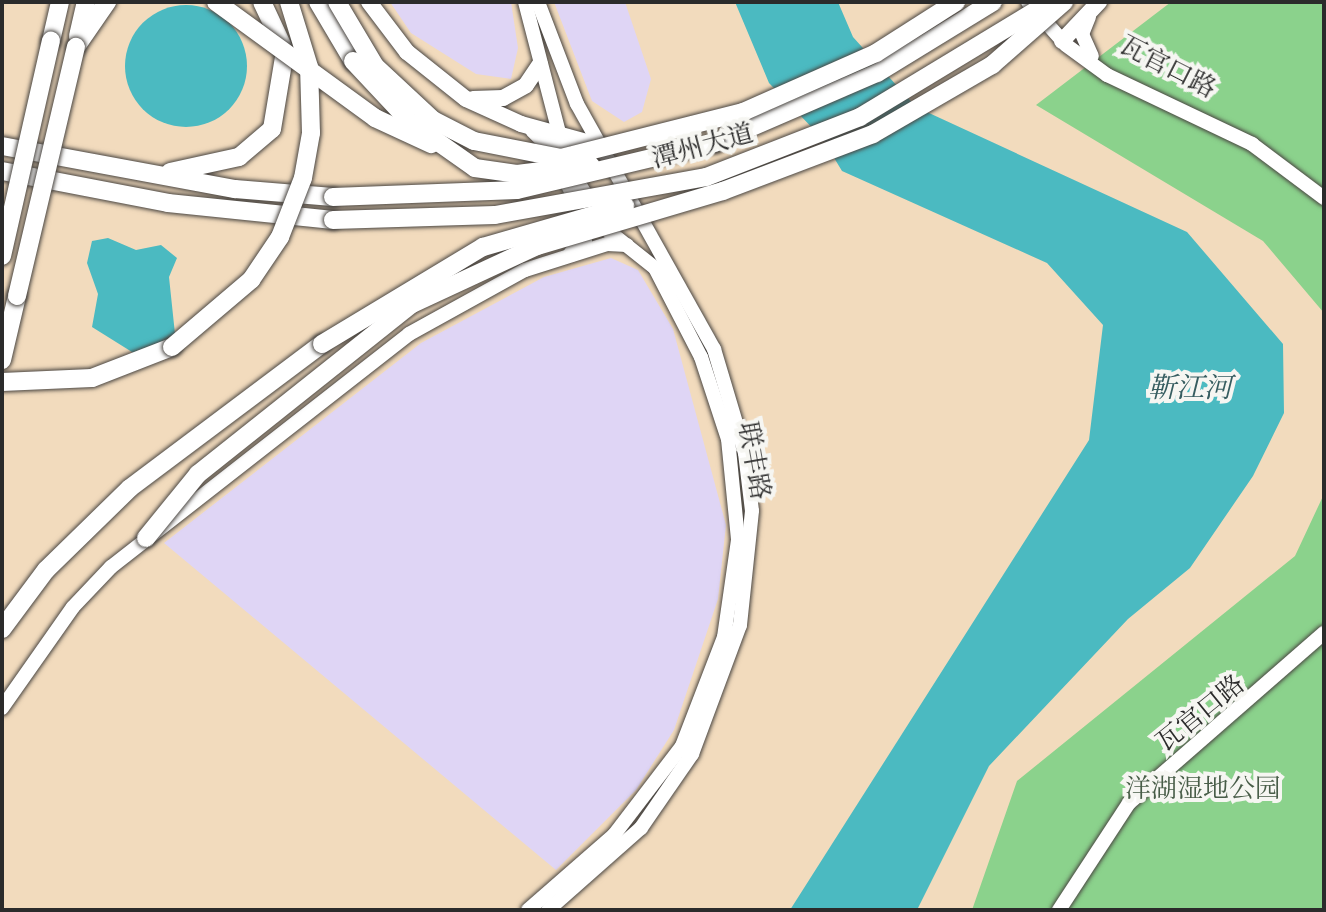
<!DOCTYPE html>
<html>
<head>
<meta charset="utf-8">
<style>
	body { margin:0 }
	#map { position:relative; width:1326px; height:912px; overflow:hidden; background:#f2dbbd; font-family:"Libre Bodoni","Noto Serif SC",serif }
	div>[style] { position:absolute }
	.built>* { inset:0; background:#dfd5f5 }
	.green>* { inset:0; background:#8bd28c }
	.water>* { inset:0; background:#4bbac1 }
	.round { border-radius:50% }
	.roads { filter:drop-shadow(0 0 2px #494541) drop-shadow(0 0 2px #494541) }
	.secondary>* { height:14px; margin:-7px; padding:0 7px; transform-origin:7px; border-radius:7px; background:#fff }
	.primary>* { height:16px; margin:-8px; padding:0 8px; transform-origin:8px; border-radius:8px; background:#fff }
	.highway>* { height:18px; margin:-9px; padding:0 9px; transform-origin:9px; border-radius:9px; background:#fff }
	.bridges { filter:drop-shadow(0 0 2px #494541) drop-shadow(0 0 2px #494541) }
	.highway-bridge>* { height:18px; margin:-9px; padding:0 9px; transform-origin:9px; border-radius:9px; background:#fff }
	span { translate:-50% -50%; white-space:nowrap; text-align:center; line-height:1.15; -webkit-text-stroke:8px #f6f6f2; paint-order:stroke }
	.street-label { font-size:26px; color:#2b2b2b }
	.park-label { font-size:26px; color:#485d48 }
	.water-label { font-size:28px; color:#365d60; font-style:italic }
	.frame { position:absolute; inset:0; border:4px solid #2b2b2b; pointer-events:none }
</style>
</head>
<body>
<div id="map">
	<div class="built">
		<i style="clip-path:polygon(390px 2px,511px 2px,518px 48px,511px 79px,476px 74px,411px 33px)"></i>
		<i style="clip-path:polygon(554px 2px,625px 2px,651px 79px,642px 112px,624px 122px,592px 101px)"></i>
		<i style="clip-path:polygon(611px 258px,638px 270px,673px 329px,726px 525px,718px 599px,674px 730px,636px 790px,556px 870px,164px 543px,421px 343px,544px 277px)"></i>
	</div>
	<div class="green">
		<i style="clip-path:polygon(1171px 2px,1324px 2px,1324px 313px,1263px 241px,1036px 105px)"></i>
		<i style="clip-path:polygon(1324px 494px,1324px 910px,972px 910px,1017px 781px,1295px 556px)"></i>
	</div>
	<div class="water">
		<i style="clip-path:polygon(735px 2px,838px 2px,853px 37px,916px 107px,1187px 232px,1283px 344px,1284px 413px,1253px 476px,1190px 568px,1128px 619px,989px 766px,917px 910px,790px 910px,1089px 440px,1103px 325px,1047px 263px,842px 171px,822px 138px,769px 83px)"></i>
		<i class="round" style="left:125px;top:5px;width:122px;height:122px"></i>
		<i style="clip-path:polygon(108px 238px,136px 250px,161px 245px,177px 258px,169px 277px,175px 334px,164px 351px,140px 357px,92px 327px,98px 294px,87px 263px,92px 241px)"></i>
	</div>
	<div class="roads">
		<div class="secondary">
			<i style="left:525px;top:2px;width:166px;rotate:75.4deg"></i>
			<i style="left:567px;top:163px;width:77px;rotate:59.4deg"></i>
			<i style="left:606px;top:229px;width:63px;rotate:38.5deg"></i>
			<i style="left:655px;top:268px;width:100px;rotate:62.7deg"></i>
			<i style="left:701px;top:357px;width:86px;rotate:71.8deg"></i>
			<i style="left:728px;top:439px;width:101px;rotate:84.3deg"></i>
			<i style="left:738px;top:540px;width:98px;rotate:98.2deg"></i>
			<i style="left:724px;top:637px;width:117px;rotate:111.1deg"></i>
			<i style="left:682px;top:746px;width:112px;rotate:127.4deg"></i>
			<i style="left:614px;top:835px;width:114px;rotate:138.9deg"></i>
			<i style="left:538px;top:2px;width:109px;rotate:69.1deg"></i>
			<i style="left:577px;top:104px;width:281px;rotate:60.8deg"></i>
			<i style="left:714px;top:349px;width:109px;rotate:73.4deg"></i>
			<i style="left:745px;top:453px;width:58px;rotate:83.1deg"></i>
			<i style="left:752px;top:511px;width:115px;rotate:96deg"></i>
			<i style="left:740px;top:625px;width:138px;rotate:110.4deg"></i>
			<i style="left:692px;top:754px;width:90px;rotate:124.6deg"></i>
			<i style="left:641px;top:828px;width:124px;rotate:138.6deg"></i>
			<i style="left:1028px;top:2px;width:57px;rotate:48.5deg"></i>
			<i style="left:1066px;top:45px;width:51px;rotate:36.2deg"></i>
			<i style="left:1107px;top:75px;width:161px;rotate:25.4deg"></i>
			<i style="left:1252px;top:144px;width:90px;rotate:36.9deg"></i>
			<i style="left:1089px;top:17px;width:18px;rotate:112deg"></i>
			<i style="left:1082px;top:34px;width:24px;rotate:66deg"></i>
			<i style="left:2px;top:708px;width:123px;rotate:-54.9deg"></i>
			<i style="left:73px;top:607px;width:55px;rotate:-46.5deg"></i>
			<i style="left:111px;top:567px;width:378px;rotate:-38deg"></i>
			<i style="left:409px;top:334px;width:132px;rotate:-28.9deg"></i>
			<i style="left:525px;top:270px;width:86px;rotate:-17.6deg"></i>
			<i style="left:607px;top:244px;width:20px;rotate:3deg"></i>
			<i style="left:1059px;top:910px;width:128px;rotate:-56.8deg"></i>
			<i style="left:1129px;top:803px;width:259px;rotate:-41.1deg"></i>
		</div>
		<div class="primary">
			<i style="left:369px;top:2px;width:63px;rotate:52.8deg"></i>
			<i style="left:407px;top:52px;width:75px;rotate:38.5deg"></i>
			<i style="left:466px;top:99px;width:60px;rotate:24.4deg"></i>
			<i style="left:521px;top:124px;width:83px;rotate:15.4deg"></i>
			<i style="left:1062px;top:41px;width:54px;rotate:-46.5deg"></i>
			<i style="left:473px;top:99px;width:30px;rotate:-2deg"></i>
			<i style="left:503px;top:98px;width:26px;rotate:-29deg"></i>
			<i style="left:526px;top:85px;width:25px;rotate:-56deg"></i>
			<i style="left:533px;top:130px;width:27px;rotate:45deg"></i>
			<i style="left:552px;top:149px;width:80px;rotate:64.7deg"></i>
			<i style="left:586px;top:221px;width:20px;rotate:96deg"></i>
			<i style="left:584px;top:241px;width:18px;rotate:135deg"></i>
		</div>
		<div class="highway">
			<i style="left:318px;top:2px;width:69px;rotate:59.3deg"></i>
			<i style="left:78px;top:36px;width:35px;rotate:-77deg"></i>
			<i style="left:51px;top:41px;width:40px;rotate:-77deg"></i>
			<i style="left:76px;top:47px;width:55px;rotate:-55.4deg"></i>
			<i style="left:715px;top:143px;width:176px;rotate:-23.4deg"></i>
			<i style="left:877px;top:73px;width:136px;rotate:-31.5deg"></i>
			<i style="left:2px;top:146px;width:237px;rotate:10.5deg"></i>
			<i style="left:235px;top:189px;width:98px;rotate:4.7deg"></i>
			<i style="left:2px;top:171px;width:169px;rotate:10.9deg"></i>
			<i style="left:168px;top:203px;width:166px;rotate:5.9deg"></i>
			<i style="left:170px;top:172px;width:71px;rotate:-12.3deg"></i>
			<i style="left:239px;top:157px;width:43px;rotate:-40.3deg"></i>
			<i style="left:272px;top:129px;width:79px;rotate:-80.5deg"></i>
			<i style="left:285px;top:51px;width:54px;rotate:-115.1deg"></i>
			<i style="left:2px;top:360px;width:66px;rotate:-76.8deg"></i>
			<i style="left:2px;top:382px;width:90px;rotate:-2.5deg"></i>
			<i style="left:92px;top:378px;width:86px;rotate:-21.2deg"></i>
			<i style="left:2px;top:629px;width:74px;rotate:-53.3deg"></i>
			<i style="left:46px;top:570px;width:117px;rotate:-44.3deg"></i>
			<i style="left:130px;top:488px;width:240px;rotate:-36.9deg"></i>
		</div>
	</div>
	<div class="bridges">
		<div class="highway-bridge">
			<i style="left:216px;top:2px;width:197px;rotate:36.1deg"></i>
			<i style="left:375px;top:118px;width:62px;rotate:24.9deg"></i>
			<i style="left:337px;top:2px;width:74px;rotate:59.3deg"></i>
			<i style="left:375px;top:66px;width:79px;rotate:43deg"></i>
			<i style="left:433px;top:120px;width:46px;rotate:27.1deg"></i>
			<i style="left:474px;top:141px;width:89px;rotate:11.1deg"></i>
			<i style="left:561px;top:158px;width:188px;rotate:-14.2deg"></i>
			<i style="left:743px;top:112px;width:145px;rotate:-23.9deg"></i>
			<i style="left:876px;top:53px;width:95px;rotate:-32.5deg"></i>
			<i style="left:353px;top:61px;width:85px;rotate:46.9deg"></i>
			<i style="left:411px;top:123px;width:78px;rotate:35.1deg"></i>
			<i style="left:475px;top:168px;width:42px;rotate:8.1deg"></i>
			<i style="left:517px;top:174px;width:74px;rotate:-7deg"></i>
			<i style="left:333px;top:197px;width:184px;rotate:-2.2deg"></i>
			<i style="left:517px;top:190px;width:204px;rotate:-13.4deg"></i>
			<i style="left:333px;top:220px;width:162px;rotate:-1.8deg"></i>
			<i style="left:495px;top:215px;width:214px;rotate:-10.2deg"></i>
			<i style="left:706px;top:177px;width:165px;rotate:-21.3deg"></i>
			<i style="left:860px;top:117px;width:222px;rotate:-31.2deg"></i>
			<i style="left:2px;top:256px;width:221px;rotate:-77.2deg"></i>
			<i style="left:17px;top:296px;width:256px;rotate:-76.7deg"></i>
			<i style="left:322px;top:344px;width:188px;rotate:-31.1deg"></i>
			<i style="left:483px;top:247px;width:148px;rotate:-16.1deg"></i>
			<i style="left:172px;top:347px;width:104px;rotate:-40.3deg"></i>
			<i style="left:251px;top:280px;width:52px;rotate:-56deg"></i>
			<i style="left:280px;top:237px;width:63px;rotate:-68.7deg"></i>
			<i style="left:303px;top:178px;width:46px;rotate:-79.9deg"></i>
			<i style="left:311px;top:133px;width:66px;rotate:-91.7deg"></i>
			<i style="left:309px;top:67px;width:68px;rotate:-107.1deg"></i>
			<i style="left:146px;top:538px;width:82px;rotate:-50.9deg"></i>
			<i style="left:198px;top:474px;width:273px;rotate:-38.5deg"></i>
			<i style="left:412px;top:304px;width:138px;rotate:-24.9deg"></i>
			<i style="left:537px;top:246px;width:194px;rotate:-16.5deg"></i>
			<i style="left:723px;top:191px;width:160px;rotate:-20.8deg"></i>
			<i style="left:873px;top:134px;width:138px;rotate:-30.1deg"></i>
			<i style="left:992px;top:65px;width:96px;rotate:-41.2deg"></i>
		</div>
	</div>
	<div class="street-label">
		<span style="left:1167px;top:68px;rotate:27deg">瓦官口路</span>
		<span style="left:703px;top:147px;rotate:-15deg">潭州大道</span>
		<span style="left:753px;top:461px;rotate:80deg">联丰路</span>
		<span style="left:1201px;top:714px;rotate:-39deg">瓦官口路</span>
	</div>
	<div class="park-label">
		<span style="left:1203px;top:790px">洋湖湿地公园</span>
	</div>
	<div class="water-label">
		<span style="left:1190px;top:389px">靳江河</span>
	</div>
	<div class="frame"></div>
</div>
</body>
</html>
